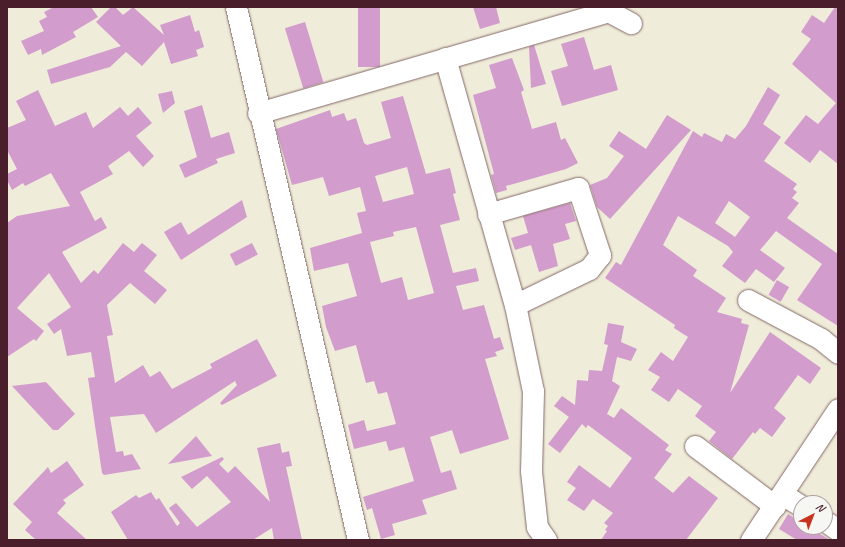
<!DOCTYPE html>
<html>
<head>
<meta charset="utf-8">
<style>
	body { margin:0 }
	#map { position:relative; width:845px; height:547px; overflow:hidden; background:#efecd9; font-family:Caveat,sans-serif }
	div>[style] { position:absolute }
	.building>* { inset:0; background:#d29ccd; transform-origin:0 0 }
	.roads { filter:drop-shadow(0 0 1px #846768) drop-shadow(0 0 1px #846768) }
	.minor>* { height:21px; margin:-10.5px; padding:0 10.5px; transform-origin:10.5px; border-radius:10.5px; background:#fff }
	span { translate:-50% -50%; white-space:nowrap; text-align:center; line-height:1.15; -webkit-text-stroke:3px #f6f6f2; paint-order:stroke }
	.frame { position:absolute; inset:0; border:8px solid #4a1f2b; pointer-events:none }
	.north { position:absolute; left:793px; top:495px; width:40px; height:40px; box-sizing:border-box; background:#f6f6f2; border:1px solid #b1a0a2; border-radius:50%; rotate:42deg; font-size:11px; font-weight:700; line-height:16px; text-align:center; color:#4a1f2b }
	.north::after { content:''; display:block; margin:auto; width:14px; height:18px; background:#c8321e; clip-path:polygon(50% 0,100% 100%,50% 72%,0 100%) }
</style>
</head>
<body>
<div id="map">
	<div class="building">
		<i style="clip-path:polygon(54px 7px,91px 7px,98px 17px,73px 32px,76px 37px,42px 55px,41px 49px,28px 55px,21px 41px,44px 31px,39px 21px,47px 17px,44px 12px)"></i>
		<i style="clip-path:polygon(111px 7px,115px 7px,123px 15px,133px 7px,164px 35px,160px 25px,190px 15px,195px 32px,199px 30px,204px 47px,196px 50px,198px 56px,171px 64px,164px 42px,142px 66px,126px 52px,110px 67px,51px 84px,47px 70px,121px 46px,96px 22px)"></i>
		<i style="left:358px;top:7px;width:22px;height:60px"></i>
		<i style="clip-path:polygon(473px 7px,496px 7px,500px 23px,480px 29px)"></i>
		<i style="clip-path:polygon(835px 7px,838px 7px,838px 164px,820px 150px,810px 163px,784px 143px,806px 115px,818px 124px,836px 103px,792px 64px,811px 39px,801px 32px,812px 15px,824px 23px)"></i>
		<i style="left:305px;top:22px;width:63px;height:21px;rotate:73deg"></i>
		<i style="clip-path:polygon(584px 37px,594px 70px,611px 65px,618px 90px,562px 106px,551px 71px,568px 66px,561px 44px)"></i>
		<i style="clip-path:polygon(534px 45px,546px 84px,531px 88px,529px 47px)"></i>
		<i style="clip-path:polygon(512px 58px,524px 90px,521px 92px,532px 129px,556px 122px,561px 140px,565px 138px,578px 163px,566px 169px,506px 186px,507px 190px,496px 193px,491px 175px,494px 174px,473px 95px,496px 88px,489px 65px)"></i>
		<i style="clip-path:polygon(evenodd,768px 87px,780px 95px,763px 124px,781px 137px,764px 161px,797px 184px,793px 189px,797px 192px,792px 198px,799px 203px,787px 218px,838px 254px,838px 326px,797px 300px,822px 264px,776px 231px,760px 250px,785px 268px,774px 282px,756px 269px,745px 283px,722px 266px,733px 252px,728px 246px,678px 216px,663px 245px,697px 270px,693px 276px,726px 298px,717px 312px,742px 319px,741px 323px,749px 325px,730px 393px,770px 332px,821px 368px,810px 384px,798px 375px,774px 408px,786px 418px,772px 437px,760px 428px,755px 434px,753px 432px,732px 459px,709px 441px,716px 432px,695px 416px,702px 406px,678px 389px,669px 402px,651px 390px,660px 377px,648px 370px,661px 352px,673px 361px,688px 337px,674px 328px,675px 325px,605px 278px,616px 262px,621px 265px,693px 131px,702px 137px,704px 133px,722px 142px,726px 134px,735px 139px,746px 126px,768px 87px,729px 201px,750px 217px,735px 237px,715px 223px,729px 201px)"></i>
		<i style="clip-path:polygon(38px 90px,55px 126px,86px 112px,93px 128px,120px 107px,128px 116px,138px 107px,152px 123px,136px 136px,154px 156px,143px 167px,129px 151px,108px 166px,113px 174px,80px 192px,95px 221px,101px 217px,107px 228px,62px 252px,81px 283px,94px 270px,98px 274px,123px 243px,134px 252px,142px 243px,157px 255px,144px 271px,167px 290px,155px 304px,130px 283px,107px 305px,113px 335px,107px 336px,115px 383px,143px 365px,150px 377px,160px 371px,172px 389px,212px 368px,210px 364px,257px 339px,277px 376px,222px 405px,220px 403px,237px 385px,235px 381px,156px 433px,144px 414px,110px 417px,116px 452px,123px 451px,124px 456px,132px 454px,141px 469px,104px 475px,102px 473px,88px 378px,95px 377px,91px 352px,67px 356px,61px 329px,54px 334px,47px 324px,71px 307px,49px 273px,17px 308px,44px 331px,36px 341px,34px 339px,7px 357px,7px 223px,17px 216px,70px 206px,51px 173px,25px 186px,23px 183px,12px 190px,7px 180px,7px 174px,17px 169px,7px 150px,7px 128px,26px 120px,16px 101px)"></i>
		<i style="clip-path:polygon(172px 91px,175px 103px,163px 113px,158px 94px)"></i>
		<i style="clip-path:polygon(evenodd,403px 96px,426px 174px,450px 168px,456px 193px,453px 194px,460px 220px,440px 225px,453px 273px,476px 268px,479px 281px,456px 286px,463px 310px,484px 305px,494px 339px,500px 337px,504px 349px,495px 352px,497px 356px,485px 359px,509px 439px,460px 454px,452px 430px,430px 437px,441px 473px,451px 470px,457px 489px,422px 500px,427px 514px,392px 524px,395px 535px,381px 539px,372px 508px,367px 510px,363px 497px,414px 481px,404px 447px,389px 451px,386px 441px,354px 449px,348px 425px,364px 420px,367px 431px,396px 424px,387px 392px,378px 394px,374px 381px,366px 383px,356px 345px,335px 351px,326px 327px,322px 306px,357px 296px,348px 263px,314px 271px,310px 248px,362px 233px,357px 213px,366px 211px,360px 187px,329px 196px,323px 177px,292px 185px,276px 129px,330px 110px,332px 117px,344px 113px,347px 121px,356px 118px,364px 143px,367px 145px,391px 138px,381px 102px,403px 96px,407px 167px,414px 194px,383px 202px,375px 176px,407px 167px,403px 96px,416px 227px,434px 293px,408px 300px,402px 277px,381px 283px,370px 242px,394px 236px,393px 232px,416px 227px)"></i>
		<i style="clip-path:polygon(202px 105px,211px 138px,229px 132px,235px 153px,216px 159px,218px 163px,185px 178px,179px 165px,197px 157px,184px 111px)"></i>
		<i style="clip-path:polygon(667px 115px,691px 130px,610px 219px,597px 207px,590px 185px,607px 178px,624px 156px,609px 146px,619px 131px,646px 149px)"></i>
		<i style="clip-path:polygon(242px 200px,247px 217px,181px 260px,164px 232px,181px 222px,188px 235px)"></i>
		<i style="clip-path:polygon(570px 203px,576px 221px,565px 224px,570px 239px,553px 244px,558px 266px,539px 272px,531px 245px,515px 250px,511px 238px,528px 233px,523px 216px)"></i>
		<i style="left:252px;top:243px;width:13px;height:25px;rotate:63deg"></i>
		<i style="left:777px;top:280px;width:14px;height:17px;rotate:30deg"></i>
		<i style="clip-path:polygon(608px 323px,624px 326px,621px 342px,637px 349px,631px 361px,617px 357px,612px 381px,620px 386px,607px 414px,614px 418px,621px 408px,669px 445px,665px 450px,672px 454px,654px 478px,673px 493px,689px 476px,718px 498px,686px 540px,601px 540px,607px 531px,605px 530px,608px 526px,604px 523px,613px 513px,593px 499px,584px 511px,567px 500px,576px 488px,567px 482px,579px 465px,610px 488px,632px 458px,588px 425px,586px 428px,582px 424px,560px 453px,548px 444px,569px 417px,554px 406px,562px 396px,575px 405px,577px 380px,588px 381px,589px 370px,602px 371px,608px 345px,604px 344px)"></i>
		<i style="clip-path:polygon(46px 382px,75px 414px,58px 430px,53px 430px,12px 386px)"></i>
		<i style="clip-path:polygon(196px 436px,212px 456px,168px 464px)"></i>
		<i style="clip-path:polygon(280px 443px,282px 453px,289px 451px,292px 466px,286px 467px,302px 540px,274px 540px,272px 528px,253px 540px,128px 540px,111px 512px,136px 495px,139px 498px,151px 492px,156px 500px,159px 498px,177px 526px,180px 523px,169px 508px,176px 503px,197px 527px,231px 502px,207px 476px,192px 489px,181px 477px,222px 457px,224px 459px,219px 464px,228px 473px,235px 466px,270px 502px,257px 448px)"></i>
		<i style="clip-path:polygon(67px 461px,84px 485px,63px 500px,66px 503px,57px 513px,87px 540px,36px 540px,25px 530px,32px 522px,13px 504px,48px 467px,51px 473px)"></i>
		<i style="clip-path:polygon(788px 514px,801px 522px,801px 527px,808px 527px,830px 540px,797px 540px,779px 529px)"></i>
	</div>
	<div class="roads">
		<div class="minor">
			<i style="left:236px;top:7px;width:547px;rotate:77.11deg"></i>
			<i style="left:445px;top:58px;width:257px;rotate:74.2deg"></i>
			<i style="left:515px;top:305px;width:88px;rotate:78.2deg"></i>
			<i style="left:533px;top:391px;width:80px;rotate:91.4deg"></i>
			<i style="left:531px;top:471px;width:56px;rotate:83.9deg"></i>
			<i style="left:537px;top:527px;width:16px;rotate:55deg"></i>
			<i style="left:258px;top:113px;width:365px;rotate:-16.2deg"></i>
			<i style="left:608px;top:11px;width:26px;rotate:28deg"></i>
			<i style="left:488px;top:214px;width:94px;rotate:-16.1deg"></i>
			<i style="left:578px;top:188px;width:71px;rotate:71.8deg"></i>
			<i style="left:600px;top:255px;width:18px;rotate:128deg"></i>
			<i style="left:589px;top:269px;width:82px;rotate:154.1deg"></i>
			<i style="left:748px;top:300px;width:83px;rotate:28.1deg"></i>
			<i style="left:821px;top:339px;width:22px;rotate:39deg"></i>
			<i style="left:695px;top:446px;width:100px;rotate:36.9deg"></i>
			<i style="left:782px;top:494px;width:22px;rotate:32deg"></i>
			<i style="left:825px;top:521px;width:16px;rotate:35deg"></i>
			<i style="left:751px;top:540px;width:157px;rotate:-56.4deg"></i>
		</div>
	</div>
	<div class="frame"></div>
	<div class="north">N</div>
</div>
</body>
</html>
